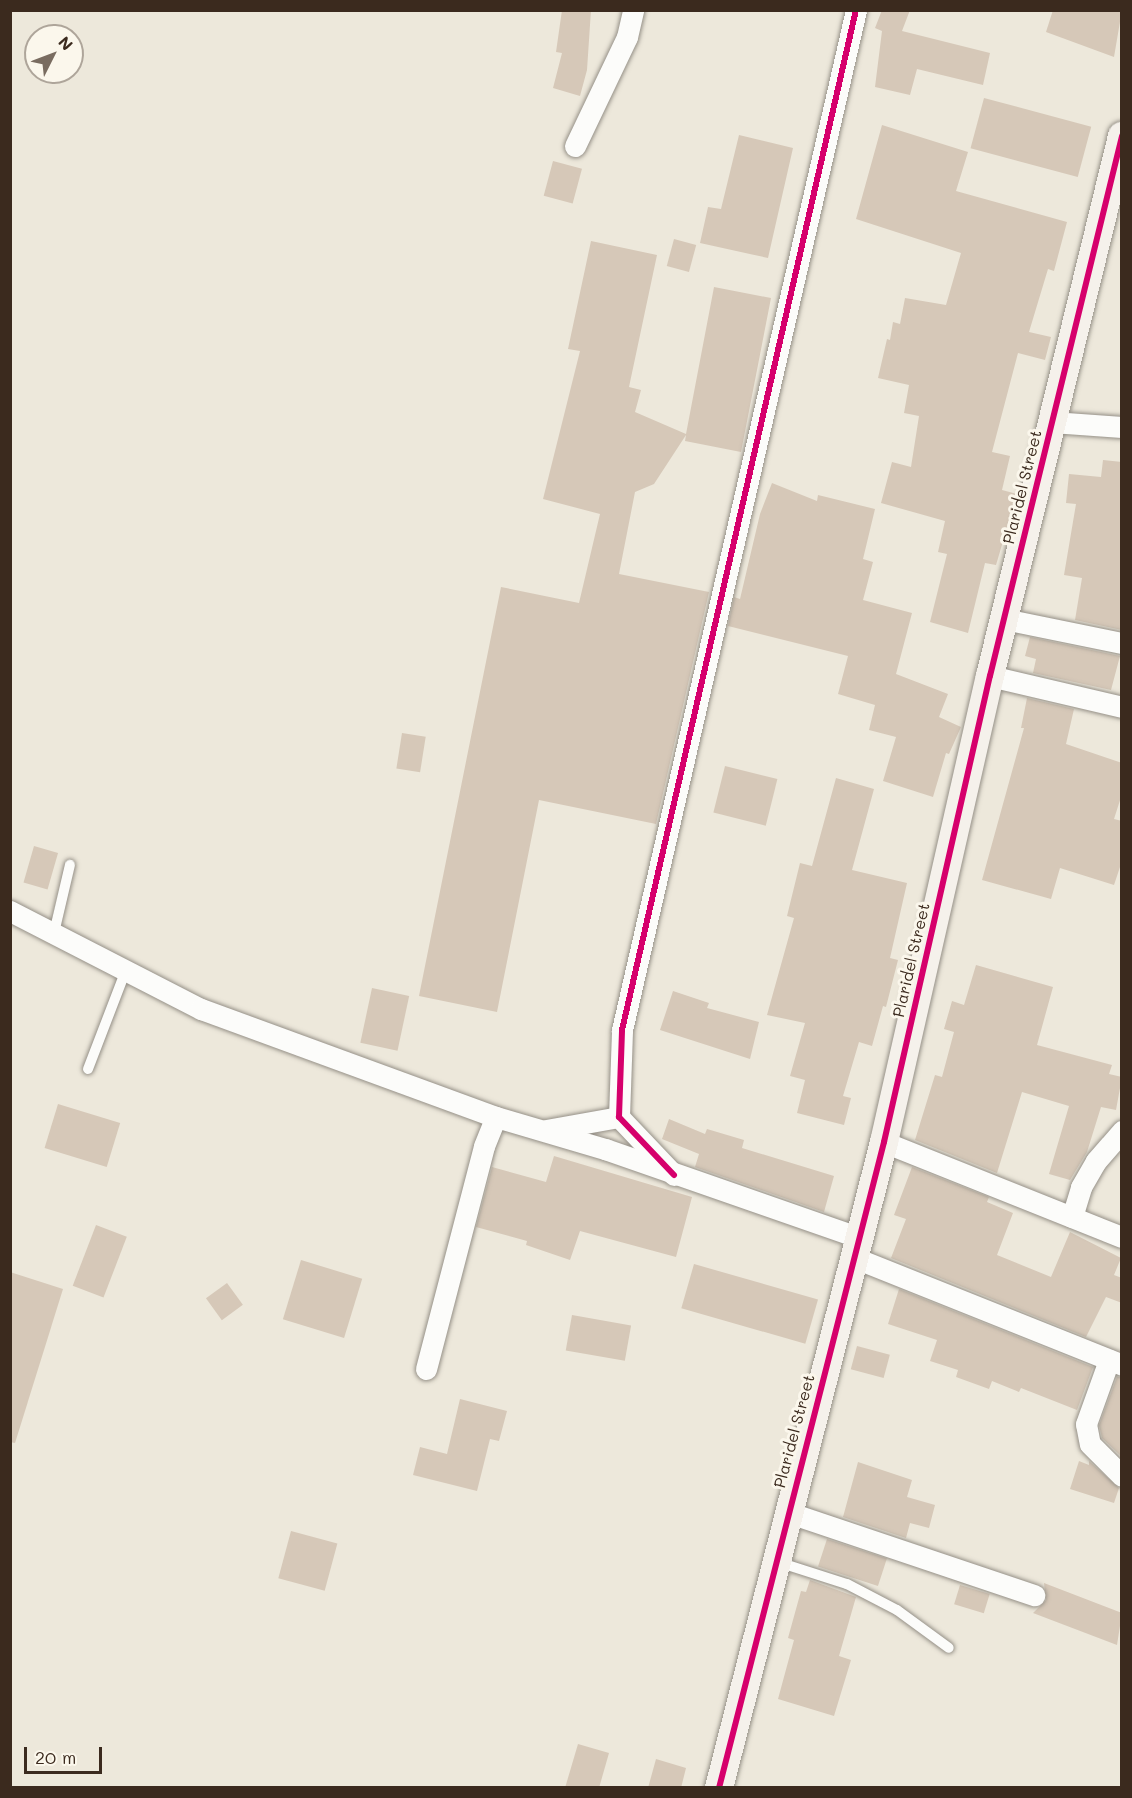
<!DOCTYPE html>
<html>
<head>
<meta charset="utf-8">
<style>
	body { margin:0 }
	#map { position:relative; width:1132px; height:1798px; overflow:hidden; background:#ede8db; font-family:Mali,sans-serif }
	div>[style] { position:absolute }
	.building>* { inset:0; background:#d6c8b8; transform-origin:0 0 }
	.roads { filter:drop-shadow(0 0 2px #959087) drop-shadow(0 0 2px #959087) }
	.lane>* { height:10px; margin:-5px; padding:0 5px; transform-origin:5px; border-radius:5px; background:#fcfcfa }
	.street>* { height:21px; margin:-10.5px; padding:0 10.5px; transform-origin:10.5px; border-radius:10.5px; background:#fcfcfa }
	.secondary>* { height:28px; margin:-14px; padding:0 14px; transform-origin:14px; border-radius:14px; background:#f5f1eb }
	.cycleway>* { height:6px; margin:-3px; padding:0 3px; transform-origin:3px; border-radius:3px; background:#d6006c }
	span { translate:-50% -50%; white-space:nowrap; text-align:center; line-height:1.15; -webkit-text-stroke:6px #fbf7ec; paint-order:stroke }
	.street-label { font-size:16px; color:#3b2a1e }
	.frame { position:absolute; inset:0; border:12px solid #3b2a1e; pointer-events:none }
	.north { position:absolute; left:24px; top:24px; width:60px; height:60px; box-sizing:border-box; background:#fbf7ec; border:2px solid #aea59a; border-radius:50%; rotate:48deg; font-size:16px; font-weight:700; line-height:24px; text-align:center; color:#3b2a1e }
	.north::after { content:''; display:block; margin:auto; width:21px; height:27px; background:#796c60; clip-path:polygon(50% 0,100% 100%,50% 72%,0 100%) }
	.scale { position:absolute; left:24px; top:1747px; width:78px; height:27px; box-sizing:border-box; border:3px solid #3b2a1e; border-top:0; padding-left:8px; font-size:18px; line-height:21px; white-space:nowrap; color:#3b2a1e; -webkit-text-stroke:4px #fbf7ec; paint-order:stroke }
</style>
</head>
<body>
<div id="map">
	<div class="building">
		<i style="clip-path:polygon(562px 10px,591px 10px,587px 70px,580px 96px,553px 88px,562px 53px,556px 52px)"></i>
		<i style="clip-path:polygon(882px 10px,910px 10px,902px 31px,990px 53px,983px 85px,917px 69px,910px 95px,875px 87px,882px 31px,875px 28px)"></i>
		<i style="clip-path:polygon(1053px 10px,1122px 10px,1114px 57px,1046px 32px)"></i>
		<i style="left:984px;top:98px;width:111px;height:52px;rotate:15deg"></i>
		<i style="clip-path:polygon(882px 125px,968px 152px,956px 191px,1067px 222px,1054px 271px,1048px 269px,1029px 332px,1051px 337px,1045px 360px,1018px 353px,992px 452px,1010px 456px,1002px 490px,1017px 494px,996px 565px,985px 563px,968px 633px,930px 622px,947px 554px,938px 552px,945px 521px,881px 503px,892px 462px,911px 467px,919px 416px,904px 413px,909px 385px,878px 378px,887px 339px,890px 340px,893px 322px,900px 324px,905px 298px,946px 305px,961px 253px,856px 219px)"></i>
		<i style="clip-path:polygon(739px 135px,793px 148px,768px 258px,700px 243px,708px 207px,721px 209px)"></i>
		<i style="left:553px;top:161px;width:30px;height:36px;rotate:15deg"></i>
		<i style="left:674px;top:239px;width:23px;height:28px;rotate:15deg"></i>
		<i style="clip-path:polygon(591px 241px,657px 255px,629px 387px,641px 390px,635px 412px,686px 434px,714px 287px,771px 298px,741px 452px,685px 441px,686px 435px,654px 484px,635px 492px,619px 574px,709px 592px,656px 824px,539px 800px,497px 1012px,419px 996px,501px 587px,579px 603px,600px 514px,543px 499px,580px 351px,568px 349px)"></i>
		<i style="clip-path:polygon(1103px 460px,1122px 462px,1122px 630px,1075px 620px,1082px 578px,1064px 575px,1076px 504px,1066px 503px,1069px 474px,1101px 477px)"></i>
		<i style="clip-path:polygon(772px 483px,817px 501px,818px 495px,875px 509px,863px 559px,873px 562px,863px 600px,912px 613px,896px 674px,948px 694px,939px 717px,961px 727px,949px 754px,946px 753px,933px 797px,883px 781px,896px 737px,869px 730px,875px 705px,838px 694px,848px 656px,728px 626px,734px 597px,740px 599px,760px 514px)"></i>
		<i style="clip-path:polygon(1030px 637px,1120px 656px,1111px 690px,1033px 673px,1036px 659px,1025px 656px)"></i>
		<i style="clip-path:polygon(1027px 698px,1074px 709px,1066px 744px,1122px 763px,1122px 794px,1114px 819px,1122px 821px,1122px 861px,1114px 885px,1060px 868px,1051px 899px,982px 880px,1024px 728px,1021px 728px)"></i>
		<i style="left:402px;top:733px;width:24px;height:36px;rotate:9deg"></i>
		<i style="left:725px;top:766px;width:54px;height:48px;rotate:14deg"></i>
		<i style="clip-path:polygon(836px 778px,874px 789px,852px 870px,907px 883px,890px 958px,898px 960px,886px 1007px,883px 1006px,872px 1046px,859px 1042px,843px 1096px,851px 1098px,844px 1125px,797px 1113px,805px 1080px,790px 1076px,805px 1023px,767px 1015px,794px 918px,787px 916px,800px 863px,812px 866px)"></i>
		<i style="left:34px;top:846px;width:25px;height:38px;rotate:16deg"></i>
		<i style="clip-path:polygon(976px 965px,1053px 987px,1037px 1045px,1112px 1065px,1109px 1074px,1122px 1077px,1116px 1110px,1101px 1107px,1087px 1152px,1070px 1180px,1049px 1174px,1069px 1106px,1022px 1092px,997px 1173px,915px 1140px,935px 1075px,942px 1077px,954px 1032px,944px 1029px,952px 1001px,964px 1005px)"></i>
		<i style="left:372px;top:988px;width:38px;height:56px;rotate:12deg"></i>
		<i style="clip-path:polygon(673px 991px,709px 1003px,707px 1008px,759px 1022px,750px 1059px,660px 1030px)"></i>
		<i style="left:58px;top:1104px;width:65px;height:46px;rotate:17deg"></i>
		<i style="clip-path:polygon(669px 1119px,705px 1134px,707px 1129px,744px 1140px,742px 1148px,834px 1176px,824px 1212px,695px 1167px,699px 1154px,662px 1139px)"></i>
		<i style="clip-path:polygon(554px 1156px,692px 1197px,676px 1257px,580px 1231px,570px 1260px,526px 1245px,527px 1241px,476px 1227px,492px 1167px,546px 1182px)"></i>
		<i style="clip-path:polygon(912px 1167px,989px 1197px,987px 1202px,1013px 1213px,997px 1255px,1051px 1277px,1070px 1232px,1121px 1258px,1114px 1275px,1122px 1278px,1122px 1303px,1106px 1297px,1086px 1337px,891px 1258px,906px 1219px,894px 1215px)"></i>
		<i style="left:96px;top:1225px;width:33px;height:65px;rotate:21deg"></i>
		<i style="left:301px;top:1260px;width:64px;height:62px;rotate:17deg"></i>
		<i style="left:694px;top:1264px;width:129px;height:46px;rotate:16deg"></i>
		<i style="clip-path:polygon(10px 1272px,63px 1289px,15px 1443px,10px 1442px)"></i>
		<i style="left:227px;top:1283px;width:27px;height:26px;rotate:54deg"></i>
		<i style="clip-path:polygon(899px 1289px,1093px 1367px,1077px 1410px,1021px 1388px,1019px 1392px,992px 1381px,989px 1389px,956px 1377px,958px 1370px,930px 1361px,937px 1340px,888px 1324px)"></i>
		<i style="left:572px;top:1315px;width:60px;height:36px;rotate:10deg"></i>
		<i style="left:857px;top:1346px;width:34px;height:24px;rotate:15deg"></i>
		<i style="clip-path:polygon(1117px 1377px,1122px 1377px,1122px 1457px,1102px 1438px,1099px 1425px)"></i>
		<i style="clip-path:polygon(460px 1399px,507px 1411px,499px 1441px,490px 1439px,477px 1491px,413px 1475px,420px 1447px,447px 1454px)"></i>
		<i style="clip-path:polygon(1079px 1461px,1089px 1465px,1089px 1461px,1119px 1488px,1114px 1503px,1070px 1489px)"></i>
		<i style="clip-path:polygon(858px 1462px,912px 1480px,907px 1497px,935px 1505px,929px 1528px,910px 1523px,906px 1538px,843px 1517px)"></i>
		<i style="left:291px;top:1531px;width:48px;height:49px;rotate:15deg"></i>
		<i style="left:827px;top:1539px;width:63px;height:29px;rotate:18deg"></i>
		<i style="clip-path:polygon(810px 1580px,856px 1597px,839px 1656px,851px 1660px,834px 1716px,778px 1699px,794px 1640px,788px 1638px,801px 1591px,806px 1592px)"></i>
		<i style="clip-path:polygon(1044px 1583px,1122px 1613px,1117px 1645px,1033px 1613px,1046px 1600px)"></i>
		<i style="left:960px;top:1585px;width:31px;height:20px;rotate:17deg"></i>
		<i style="clip-path:polygon(578px 1744px,609px 1753px,599px 1788px,565px 1788px)"></i>
		<i style="clip-path:polygon(656px 1759px,686px 1768px,681px 1788px,648px 1788px)"></i>
	</div>
	<div class="roads">
		<div class="lane">
			<i style="left:54px;top:933px;width:70px;rotate:-76.8deg"></i>
			<i style="left:88px;top:1069px;width:106px;rotate:-69deg"></i>
			<i style="left:778px;top:1562px;width:72px;rotate:17.7deg"></i>
			<i style="left:847px;top:1584px;width:56px;rotate:27.5deg"></i>
			<i style="left:897px;top:1610px;width:64px;rotate:36.2deg"></i>
		</div>
		<div class="street">
			<i style="left:575px;top:146px;width:121px;rotate:-64.5deg"></i>
			<i style="left:627px;top:37px;width:28px;rotate:-77deg"></i>
			<i style="left:1052px;top:422px;width:70px;rotate:4.1deg"></i>
			<i style="left:1004px;top:619px;width:120px;rotate:11.5deg"></i>
			<i style="left:990px;top:676px;width:136px;rotate:13.2deg"></i>
			<i style="left:10px;top:911px;width:215px;rotate:27.2deg"></i>
			<i style="left:201px;top:1009px;width:314px;rotate:20.1deg"></i>
			<i style="left:496px;top:1117px;width:114px;rotate:16.4deg"></i>
			<i style="left:605px;top:1149px;width:270px;rotate:19.2deg"></i>
			<i style="left:546px;top:1130px;width:74px;rotate:-10.1deg"></i>
			<i style="left:884px;top:1142px;width:256px;rotate:21.8deg"></i>
			<i style="left:674px;top:1175px;width:80px;rotate:-133.5deg"></i>
			<i style="left:619px;top:1117px;width:87px;rotate:-88deg"></i>
			<i style="left:622px;top:1030px;width:1046px;rotate:-77.08deg"></i>
			<i style="left:1072px;top:1217px;width:31px;rotate:-73deg"></i>
			<i style="left:1081px;top:1187px;width:30px;rotate:-60deg"></i>
			<i style="left:1096px;top:1161px;width:40px;rotate:-49deg"></i>
			<i style="left:855px;top:1258px;width:288px;rotate:21.8deg"></i>
			<i style="left:1109px;top:1360px;width:68px;rotate:109.8deg"></i>
			<i style="left:1086px;top:1424px;width:20px;rotate:79deg"></i>
			<i style="left:1090px;top:1444px;width:45px;rotate:45deg"></i>
			<i style="left:426px;top:1369px;width:230px;rotate:-75.4deg"></i>
			<i style="left:484px;top:1146px;width:31px;rotate:-68deg"></i>
			<i style="left:787px;top:1512px;width:261px;rotate:18.6deg"></i>
		</div>
		<div class="secondary">
			<i style="left:719px;top:1788px;width:667px;rotate:-75.67deg"></i>
			<i style="left:884px;top:1142px;width:478px;rotate:-77.2deg"></i>
			<i style="left:990px;top:676px;width:556px;rotate:-76.26deg"></i>
		</div>
	</div>
	<div class="cycleway">
		<i style="left:674px;top:1175px;width:80px;rotate:-133.5deg"></i>
		<i style="left:619px;top:1117px;width:87px;rotate:-88deg"></i>
		<i style="left:622px;top:1030px;width:1046px;rotate:-77.08deg"></i>
		<i style="left:719px;top:1788px;width:667px;rotate:-75.67deg"></i>
		<i style="left:884px;top:1142px;width:478px;rotate:-77.2deg"></i>
		<i style="left:990px;top:676px;width:556px;rotate:-76.26deg"></i>
	</div>
	<div class="street-label">
		<span style="left:1022px;top:487px;rotate:-76deg">Plaridel Street</span>
		<span style="left:911px;top:960px;rotate:-77deg">Plaridel Street</span>
		<span style="left:794px;top:1431px;rotate:-75deg">Plaridel Street</span>
	</div>
	<div class="frame"></div>
	<div class="north">N</div>
	<div class="scale">20 m</div>
</div>
</body>
</html>
